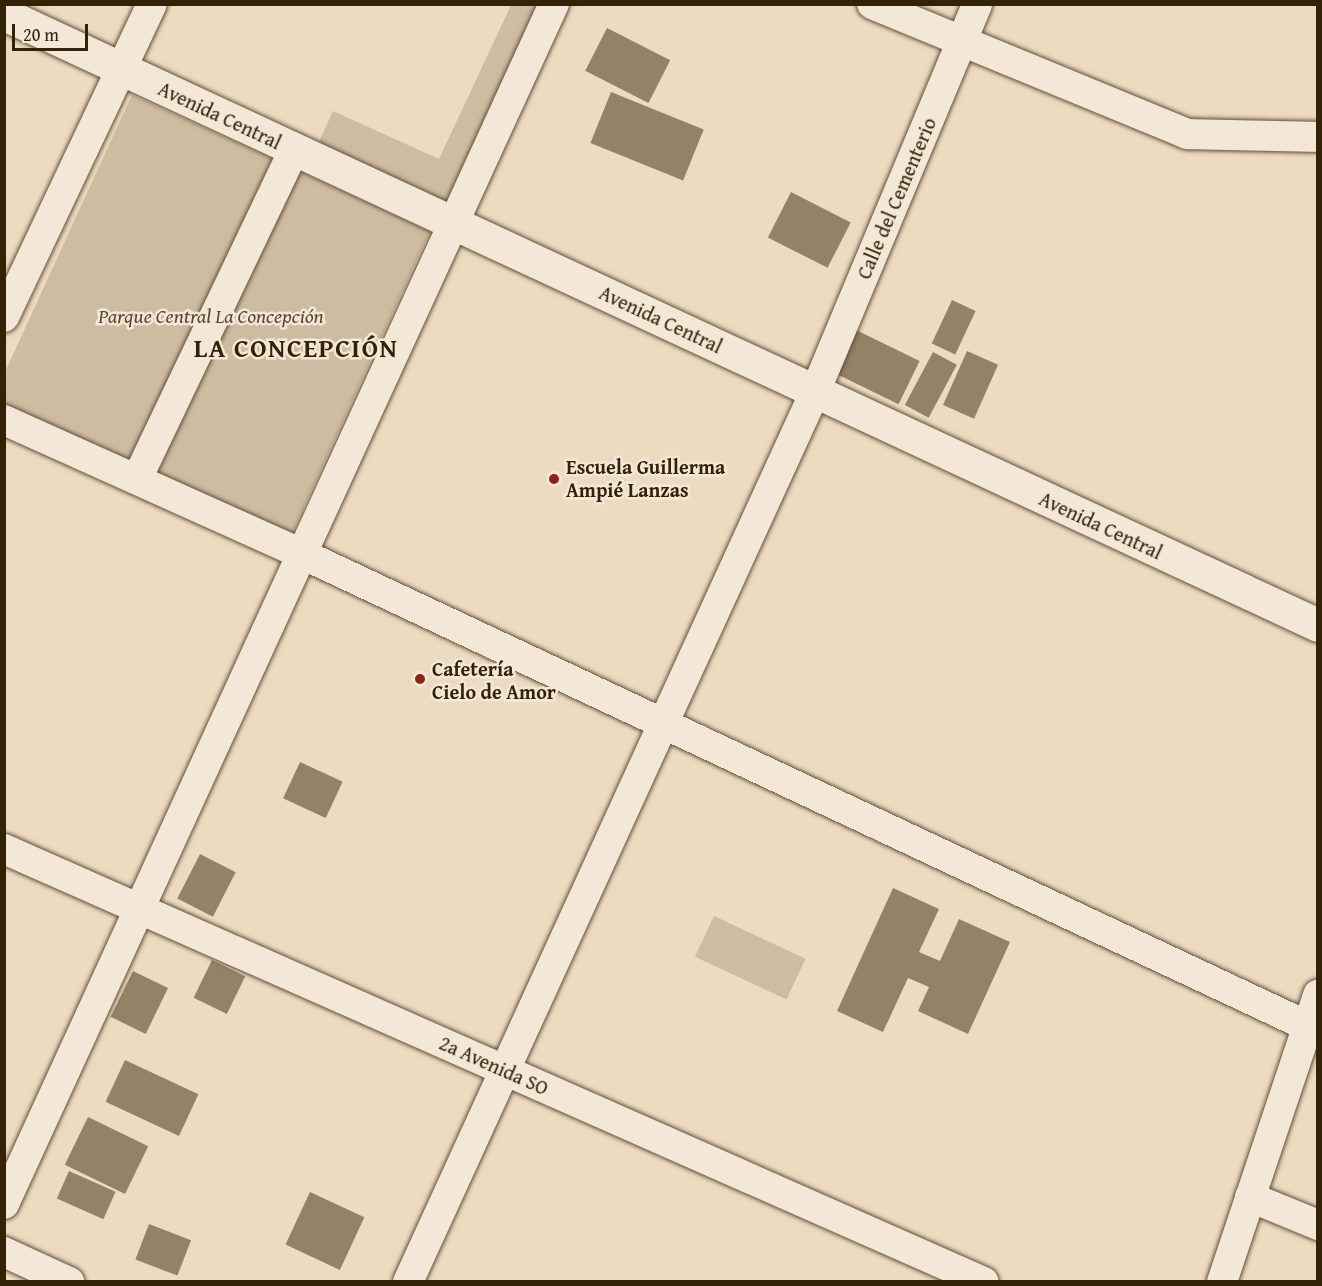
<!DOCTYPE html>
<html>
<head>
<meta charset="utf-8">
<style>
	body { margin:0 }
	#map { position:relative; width:1322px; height:1286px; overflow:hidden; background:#ecdbc1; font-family:"Gentium Book Plus",serif }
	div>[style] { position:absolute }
	.green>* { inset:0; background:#cdbca1; transform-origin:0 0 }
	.building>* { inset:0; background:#948268; transform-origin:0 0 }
	.roads { filter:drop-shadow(0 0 2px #625036) drop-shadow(0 0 2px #625036) }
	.street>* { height:30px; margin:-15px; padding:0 15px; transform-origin:15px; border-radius:15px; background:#f3e8d7 }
	.secondary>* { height:33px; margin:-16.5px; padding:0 16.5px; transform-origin:16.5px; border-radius:16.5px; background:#f3e8d7 }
	.dots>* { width:16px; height:16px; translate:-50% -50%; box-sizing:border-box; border:3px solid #f3e8d7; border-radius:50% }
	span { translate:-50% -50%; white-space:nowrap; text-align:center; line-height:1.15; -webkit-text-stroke:5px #f3e8d7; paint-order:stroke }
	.street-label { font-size:20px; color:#342207 }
	.park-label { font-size:20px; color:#5a482e; font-style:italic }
	.poi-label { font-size:20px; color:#342207; font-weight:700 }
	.left { translate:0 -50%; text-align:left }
	.district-label { font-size:26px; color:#342207; font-weight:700; letter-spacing:1.5px }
	.frame { position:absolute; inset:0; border:6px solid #342207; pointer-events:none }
	.scale { position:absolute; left:12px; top:24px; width:76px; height:27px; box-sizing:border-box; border:3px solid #342207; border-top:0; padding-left:8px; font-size:18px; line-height:21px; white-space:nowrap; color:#342207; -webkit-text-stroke:4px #f3e8d7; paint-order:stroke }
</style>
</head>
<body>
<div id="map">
	<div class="green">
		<i style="clip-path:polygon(511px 5px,541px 5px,450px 204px,318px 144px,333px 111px,439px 159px)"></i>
		<i style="clip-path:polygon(132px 95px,430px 231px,290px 537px,5px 407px,5px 372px)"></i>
		<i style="left:714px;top:916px;width:101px;height:45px;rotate:25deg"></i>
	</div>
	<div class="building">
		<i style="left:607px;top:28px;width:71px;height:48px;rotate:27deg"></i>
		<i style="left:611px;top:92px;width:100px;height:55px;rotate:22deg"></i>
		<i style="left:791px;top:192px;width:67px;height:51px;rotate:27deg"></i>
		<i style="left:952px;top:300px;width:26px;height:48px;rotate:25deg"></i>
		<i style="left:854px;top:329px;width:73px;height:48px;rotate:26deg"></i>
		<i style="left:967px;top:351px;width:34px;height:59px;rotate:24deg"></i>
		<i style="left:933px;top:352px;width:27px;height:60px;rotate:28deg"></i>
		<i style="left:300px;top:762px;width:47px;height:40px;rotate:25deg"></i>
		<i style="left:200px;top:854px;width:40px;height:50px;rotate:27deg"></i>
		<i style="clip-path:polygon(893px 888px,939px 909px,919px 952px,940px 961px,959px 919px,1010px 942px,968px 1034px,918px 1011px,929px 987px,908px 978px,883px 1032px,837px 1011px)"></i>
		<i style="left:212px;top:960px;width:37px;height:42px;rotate:26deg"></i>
		<i style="left:133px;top:971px;width:39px;height:51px;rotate:26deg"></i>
		<i style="left:125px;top:1060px;width:81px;height:46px;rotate:25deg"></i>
		<i style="left:88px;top:1117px;width:67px;height:53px;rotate:26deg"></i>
		<i style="left:69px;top:1171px;width:51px;height:30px;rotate:24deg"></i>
		<i style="left:310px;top:1192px;width:60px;height:58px;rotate:25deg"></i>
		<i style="left:149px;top:1224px;width:45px;height:38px;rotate:21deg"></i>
	</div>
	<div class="roads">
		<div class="street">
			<i style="left:872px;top:4px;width:341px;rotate:22.4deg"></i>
			<i style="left:1187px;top:134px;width:131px;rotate:1.3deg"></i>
			<i style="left:4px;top:317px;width:346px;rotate:-64.7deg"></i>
			<i style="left:4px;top:420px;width:327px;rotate:24.2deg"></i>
			<i style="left:302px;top:554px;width:1122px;rotate:25.15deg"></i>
			<i style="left:137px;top:479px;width:365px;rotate:-64.5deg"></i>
			<i style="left:4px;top:849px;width:1071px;rotate:23.84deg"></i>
			<i style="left:1250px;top:1197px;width:74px;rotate:22.4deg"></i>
			<i style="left:4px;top:1204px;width:1320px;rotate:-65.38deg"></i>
			<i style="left:4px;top:1252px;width:72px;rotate:24.8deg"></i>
			<i style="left:408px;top:1282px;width:979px;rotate:-65.43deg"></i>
			<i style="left:815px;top:392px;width:420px;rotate:-67.3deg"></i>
			<i style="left:1222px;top:1282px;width:303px;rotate:-71.5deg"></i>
		</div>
		<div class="secondary">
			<i style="left:4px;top:14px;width:1449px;rotate:24.94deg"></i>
		</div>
	</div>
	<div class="dots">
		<i style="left:554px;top:479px;background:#8f2418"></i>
		<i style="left:420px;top:679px;background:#8f2418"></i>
	</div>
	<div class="street-label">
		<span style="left:220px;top:115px;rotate:25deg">Avenida Central</span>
		<span style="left:896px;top:198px;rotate:-67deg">Calle del Cementerio</span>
		<span style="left:661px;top:319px;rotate:25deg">Avenida Central</span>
		<span style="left:1101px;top:525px;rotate:25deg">Avenida Central</span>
		<span style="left:494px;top:1065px;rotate:24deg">2a Avenida SO</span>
	</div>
	<div class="park-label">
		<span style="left:211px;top:315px">Parque Central La Concepción</span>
	</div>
	<div class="poi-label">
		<span class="left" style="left:566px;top:478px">Escuela Guillerma<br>Ampié Lanzas</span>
		<span class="left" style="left:432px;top:680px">Cafetería<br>Cielo de Amor</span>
	</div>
	<div class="district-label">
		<span style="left:296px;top:348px">LA CONCEPCIÓN</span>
	</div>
	<div class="frame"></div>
	<div class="scale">20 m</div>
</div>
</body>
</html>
